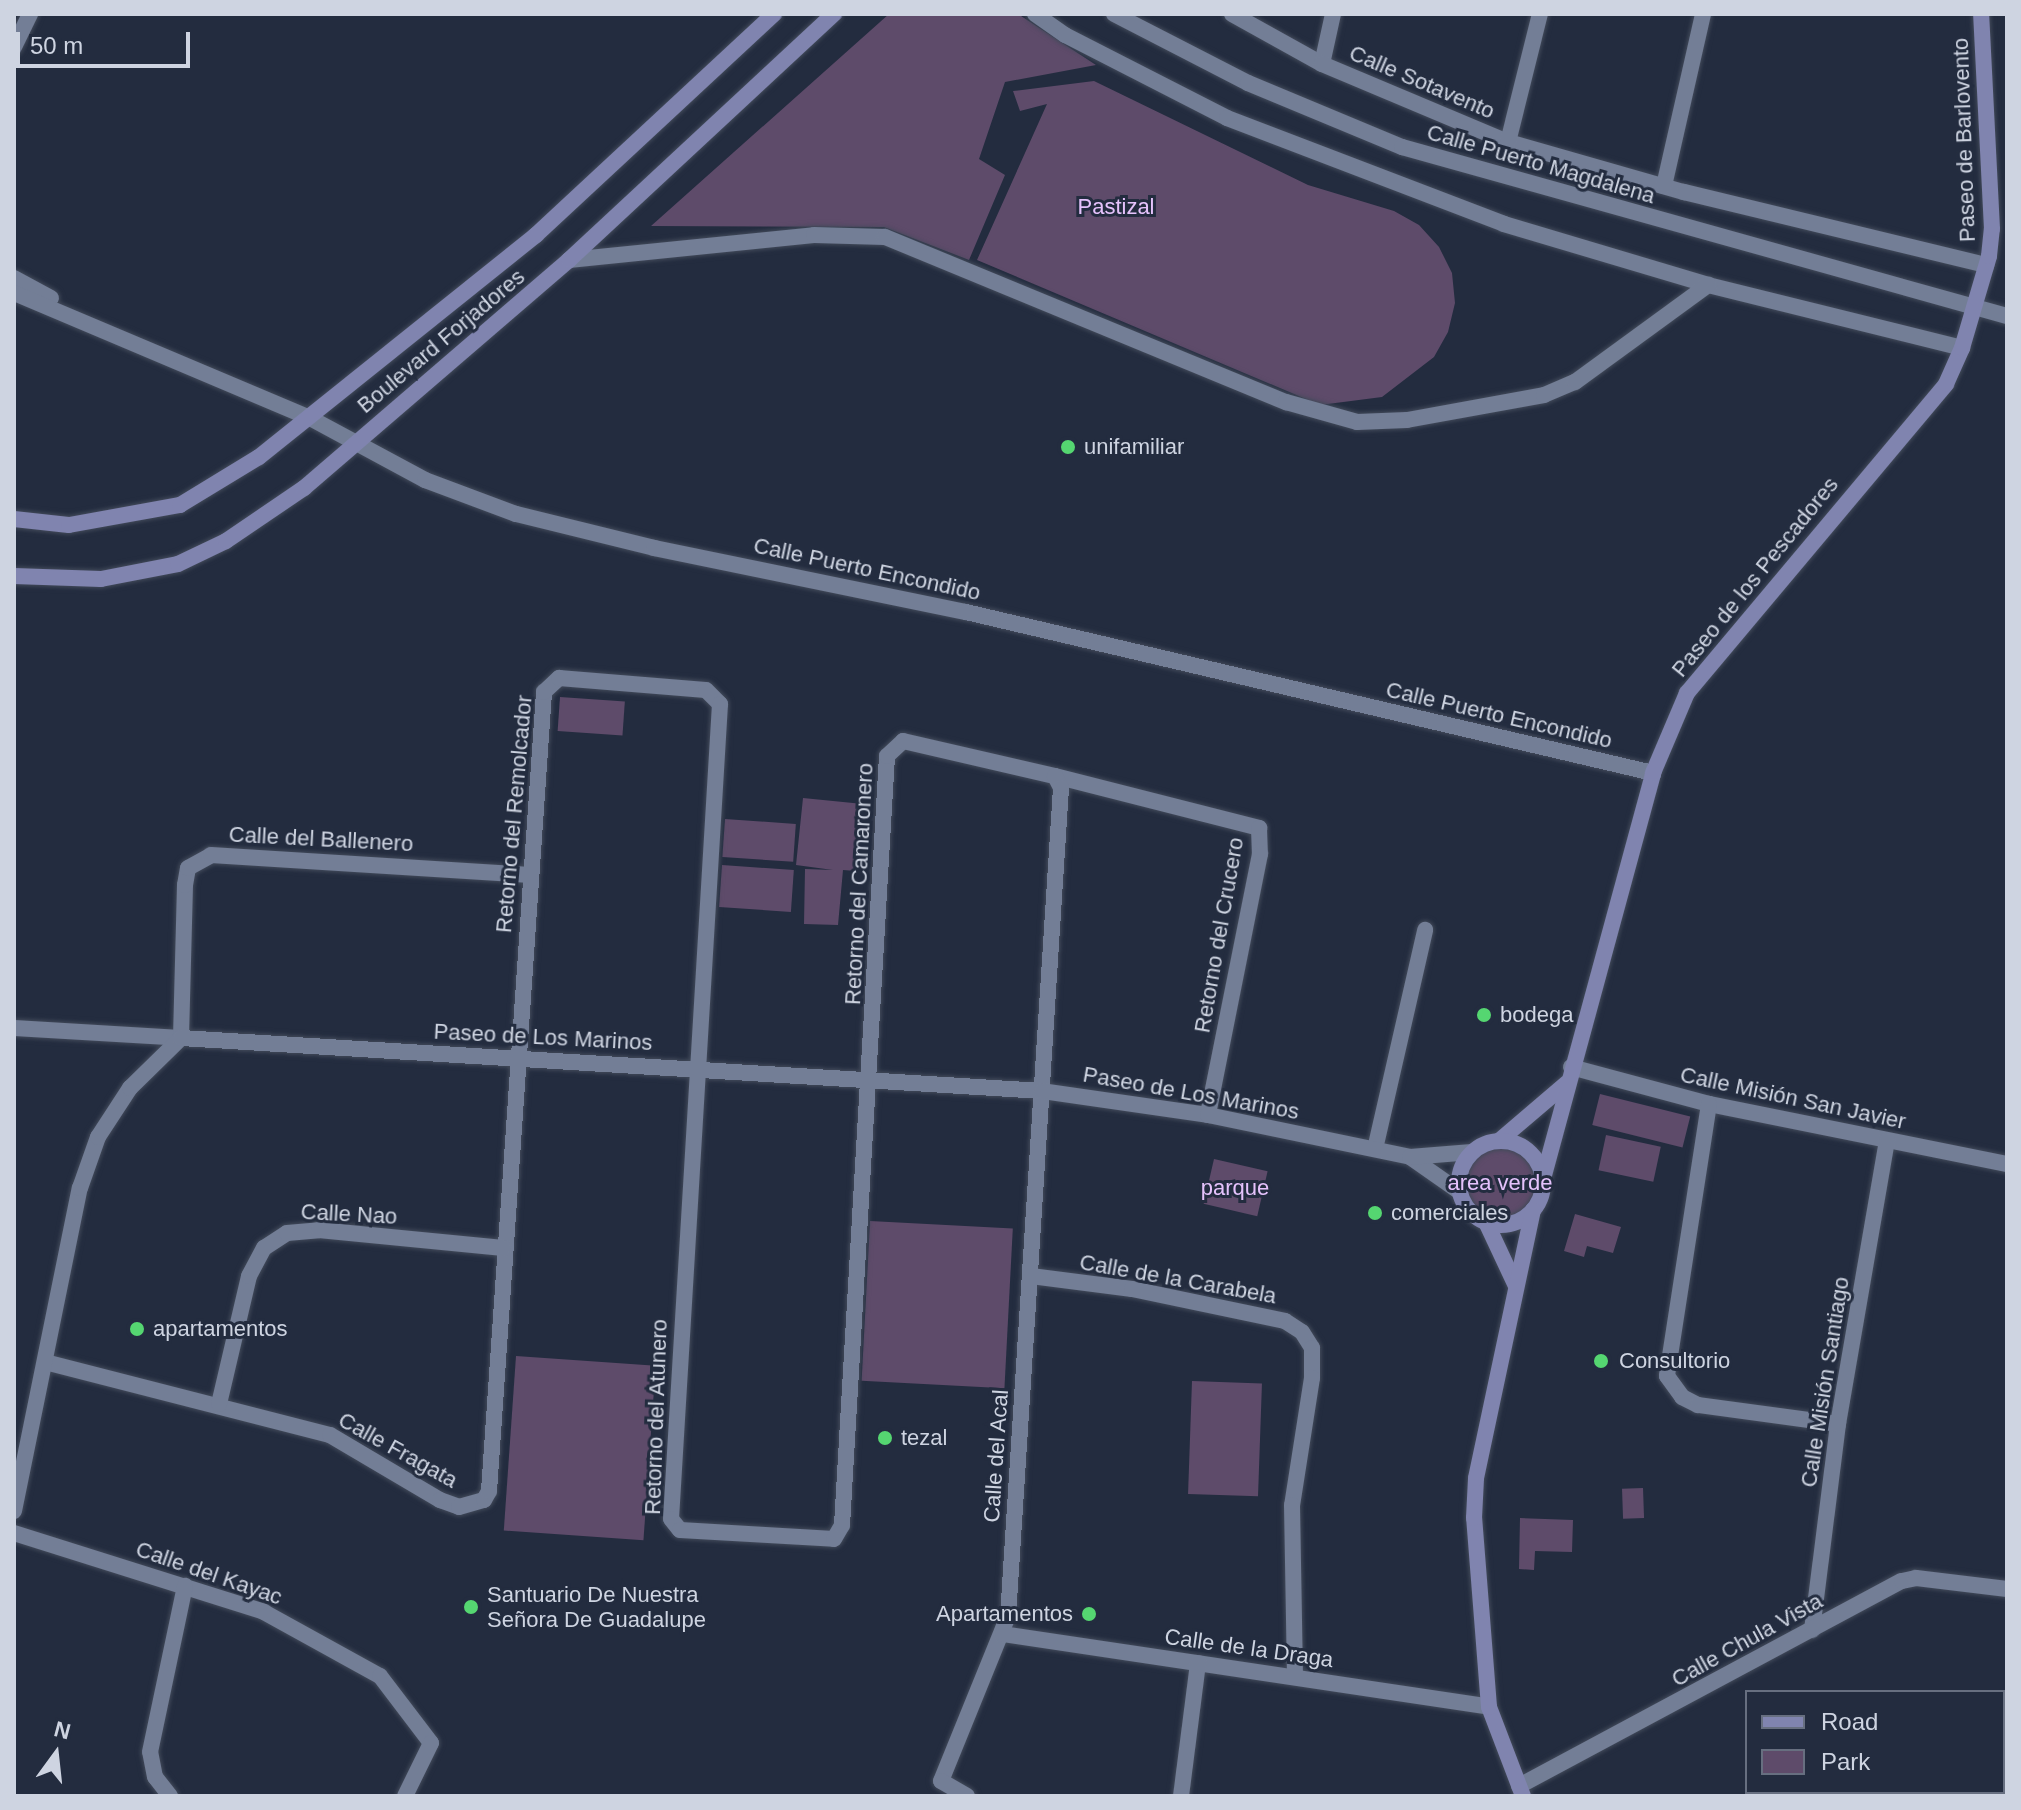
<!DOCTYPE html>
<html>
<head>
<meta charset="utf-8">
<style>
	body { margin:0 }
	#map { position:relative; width:2021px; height:1810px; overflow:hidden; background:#232c3f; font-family:Arial,sans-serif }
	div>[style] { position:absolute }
	.green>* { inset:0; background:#5e4b6a; transform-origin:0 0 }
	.round { border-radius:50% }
	.roads { filter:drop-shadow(0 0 2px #424a5a) drop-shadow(0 0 2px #424a5a) }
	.street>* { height:16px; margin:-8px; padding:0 8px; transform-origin:8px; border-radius:8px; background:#737e96 }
	.secondary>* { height:16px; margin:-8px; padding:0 8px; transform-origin:8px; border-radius:8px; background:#8084af }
	.secondary>.ring { margin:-8px; padding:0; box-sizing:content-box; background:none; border:16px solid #8084af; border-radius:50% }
	.dots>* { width:22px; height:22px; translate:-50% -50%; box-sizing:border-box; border:4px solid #232c3f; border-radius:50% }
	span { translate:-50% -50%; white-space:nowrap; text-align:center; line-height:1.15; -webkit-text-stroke:6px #232c3f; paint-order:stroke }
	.street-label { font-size:22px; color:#ced4e1 }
	.park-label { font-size:22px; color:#e5c2fc }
	.poi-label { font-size:22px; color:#ced4e1 }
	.left { translate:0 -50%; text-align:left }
	.right { translate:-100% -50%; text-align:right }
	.frame { position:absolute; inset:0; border:16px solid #ced4e1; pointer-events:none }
	.legend { position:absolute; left:1745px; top:1690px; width:260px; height:104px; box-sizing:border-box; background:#232c3f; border:2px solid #676f80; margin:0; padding:10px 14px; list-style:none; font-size:24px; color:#ced4e1 }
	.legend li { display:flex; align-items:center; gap:16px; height:40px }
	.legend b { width:40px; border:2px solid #676f80 }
	.north { position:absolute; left:16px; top:1714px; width:80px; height:80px; -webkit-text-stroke:6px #232c3f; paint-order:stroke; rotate:15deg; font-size:22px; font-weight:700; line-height:32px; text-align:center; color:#ced4e1 }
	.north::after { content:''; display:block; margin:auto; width:28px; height:36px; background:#ced4e1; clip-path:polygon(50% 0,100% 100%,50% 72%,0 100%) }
	.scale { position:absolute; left:16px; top:32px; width:174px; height:36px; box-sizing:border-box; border:4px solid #ced4e1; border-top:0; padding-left:10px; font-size:24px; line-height:28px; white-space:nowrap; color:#ced4e1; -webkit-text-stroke:6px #232c3f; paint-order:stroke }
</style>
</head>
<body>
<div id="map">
	<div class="green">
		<i style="clip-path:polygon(889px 14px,1018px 14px,1096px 65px,1005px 82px,979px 159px,1005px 175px,969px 260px,884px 227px,651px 226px)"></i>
		<i style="clip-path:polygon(1094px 81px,1308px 185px,1394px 211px,1419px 225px,1439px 247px,1452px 273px,1455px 303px,1448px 332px,1434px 357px,1382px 397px,1320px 405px,977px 260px,1047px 104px,1020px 111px,1013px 91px)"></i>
		<i style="left:560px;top:697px;width:65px;height:34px;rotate:4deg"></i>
		<i style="clip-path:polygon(803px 798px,863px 804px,856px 871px,843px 870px,838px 925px,804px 924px,805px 869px,833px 870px,796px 865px)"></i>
		<i style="left:725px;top:819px;width:71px;height:38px;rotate:4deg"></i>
		<i style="left:722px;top:865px;width:72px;height:42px;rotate:4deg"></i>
		<i style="left:1600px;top:1094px;width:93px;height:32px;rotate:14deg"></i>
		<i style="left:1606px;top:1135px;width:56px;height:36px;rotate:12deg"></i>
		<i class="round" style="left:1466px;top:1148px;width:70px;height:70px"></i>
		<i style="left:1214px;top:1159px;width:55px;height:46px;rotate:13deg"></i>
		<i style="clip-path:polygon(1575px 1214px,1621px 1227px,1613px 1253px,1587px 1246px,1584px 1257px,1564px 1251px)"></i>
		<i style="left:870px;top:1221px;width:143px;height:160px;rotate:3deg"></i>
		<i style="left:516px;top:1356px;width:140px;height:175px;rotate:4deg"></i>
		<i style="left:1192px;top:1381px;width:70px;height:113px;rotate:2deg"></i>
		<i style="left:1643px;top:1488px;width:30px;height:21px;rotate:88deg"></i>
		<i style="clip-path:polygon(1520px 1518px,1573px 1520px,1572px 1552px,1535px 1551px,1534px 1570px,1519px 1569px)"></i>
	</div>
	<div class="roads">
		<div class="street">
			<i style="left:1035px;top:14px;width:37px;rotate:35deg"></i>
			<i style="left:1065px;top:35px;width:182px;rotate:27.1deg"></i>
			<i style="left:1227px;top:118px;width:297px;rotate:20.9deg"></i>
			<i style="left:1504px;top:224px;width:213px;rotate:16.6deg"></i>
			<i style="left:1708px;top:285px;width:262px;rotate:13.9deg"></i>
			<i style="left:1114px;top:14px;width:151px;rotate:27.2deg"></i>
			<i style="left:1248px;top:83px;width:167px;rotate:22.6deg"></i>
			<i style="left:1402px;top:147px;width:628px;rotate:15.61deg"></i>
			<i style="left:1232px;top:14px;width:103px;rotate:29.1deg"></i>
			<i style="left:1333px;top:14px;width:51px;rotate:102.4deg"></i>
			<i style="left:1322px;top:64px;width:202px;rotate:22.8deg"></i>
			<i style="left:1508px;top:142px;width:183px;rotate:15.9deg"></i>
			<i style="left:1684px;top:192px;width:311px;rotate:13.6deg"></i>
			<i style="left:14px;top:47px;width:37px;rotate:-64deg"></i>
			<i style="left:1508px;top:142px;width:132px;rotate:-76deg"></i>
			<i style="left:1664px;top:186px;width:176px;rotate:-77.2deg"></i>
			<i style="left:569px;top:260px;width:246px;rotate:-5.8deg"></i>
			<i style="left:814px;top:235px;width:71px;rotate:1.6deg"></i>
			<i style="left:885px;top:237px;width:434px;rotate:22.4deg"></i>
			<i style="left:1286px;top:402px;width:74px;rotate:15.7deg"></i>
			<i style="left:1357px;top:422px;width:50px;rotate:-2.3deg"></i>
			<i style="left:1407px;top:420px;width:139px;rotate:-10.3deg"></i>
			<i style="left:1544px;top:395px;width:34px;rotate:-23deg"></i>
			<i style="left:1575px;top:382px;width:165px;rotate:-36.1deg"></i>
			<i style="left:14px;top:278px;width:42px;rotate:28.4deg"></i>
			<i style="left:14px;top:293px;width:321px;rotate:22.9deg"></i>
			<i style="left:310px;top:418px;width:131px;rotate:28.3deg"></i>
			<i style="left:425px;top:480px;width:97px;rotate:20.5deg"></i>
			<i style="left:516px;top:514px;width:142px;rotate:13.8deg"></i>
			<i style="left:654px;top:548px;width:318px;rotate:11.6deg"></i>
			<i style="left:966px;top:612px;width:706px;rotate:13.19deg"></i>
			<i style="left:1055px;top:776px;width:211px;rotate:14.3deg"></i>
			<i style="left:1259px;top:828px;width:26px;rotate:88deg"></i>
			<i style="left:1260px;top:854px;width:266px;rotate:101.3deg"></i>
			<i style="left:14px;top:1028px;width:167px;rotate:3.4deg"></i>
			<i style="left:181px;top:1038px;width:153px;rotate:-88.5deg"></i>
			<i style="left:185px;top:885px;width:17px;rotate:-80deg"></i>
			<i style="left:188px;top:868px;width:26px;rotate:-29deg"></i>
			<i style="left:211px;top:855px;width:320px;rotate:3.6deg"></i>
			<i style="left:1571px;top:1067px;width:143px;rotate:15deg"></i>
			<i style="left:1709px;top:1104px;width:304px;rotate:11.4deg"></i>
			<i style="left:1709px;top:1104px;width:275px;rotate:98.8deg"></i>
			<i style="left:1667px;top:1376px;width:26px;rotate:54deg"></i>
			<i style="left:1682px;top:1397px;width:18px;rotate:27deg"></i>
			<i style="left:1698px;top:1405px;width:141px;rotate:7.7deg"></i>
			<i style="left:1375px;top:1149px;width:225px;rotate:-77.1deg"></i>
			<i style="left:1410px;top:1157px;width:61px;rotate:35deg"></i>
			<i style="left:1031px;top:1276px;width:102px;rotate:7.3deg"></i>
			<i style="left:1132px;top:1289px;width:156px;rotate:11.8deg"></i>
			<i style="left:1285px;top:1321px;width:20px;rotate:33deg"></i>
			<i style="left:1302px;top:1332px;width:19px;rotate:58deg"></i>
			<i style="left:1312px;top:1348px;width:30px;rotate:90deg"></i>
			<i style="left:1312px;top:1378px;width:129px;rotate:98.9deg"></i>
			<i style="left:1292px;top:1505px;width:172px;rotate:89deg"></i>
			<i style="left:45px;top:1362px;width:294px;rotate:14.4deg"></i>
			<i style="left:330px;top:1435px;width:128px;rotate:30.6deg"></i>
			<i style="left:440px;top:1500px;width:20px;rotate:20deg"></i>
			<i style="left:459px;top:1507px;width:26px;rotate:-16deg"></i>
			<i style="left:484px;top:1500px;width:10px;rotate:-61deg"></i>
			<i style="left:489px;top:1491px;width:801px;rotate:-86.06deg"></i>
			<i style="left:544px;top:692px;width:21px;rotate:-43deg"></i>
			<i style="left:559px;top:678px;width:147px;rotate:4.7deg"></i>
			<i style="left:706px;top:690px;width:20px;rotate:45deg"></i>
			<i style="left:720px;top:704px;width:816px;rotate:93.44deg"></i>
			<i style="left:671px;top:1519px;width:14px;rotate:51deg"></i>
			<i style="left:680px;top:1530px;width:154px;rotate:3.3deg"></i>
			<i style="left:834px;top:1539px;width:16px;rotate:-60deg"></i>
			<i style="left:842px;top:1525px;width:770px;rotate:-86.65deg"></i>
			<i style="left:887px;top:756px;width:22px;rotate:-43deg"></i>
			<i style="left:903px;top:741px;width:156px;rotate:13deg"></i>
			<i style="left:1055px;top:776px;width:13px;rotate:63deg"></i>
			<i style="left:1061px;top:788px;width:830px;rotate:93.66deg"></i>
			<i style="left:1008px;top:1616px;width:178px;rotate:112.1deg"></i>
			<i style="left:941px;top:1781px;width:30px;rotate:30deg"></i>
			<i style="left:219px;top:1404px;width:131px;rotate:-76.8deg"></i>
			<i style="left:249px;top:1276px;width:32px;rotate:-62deg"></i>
			<i style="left:264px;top:1248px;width:27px;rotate:-33deg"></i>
			<i style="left:287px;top:1233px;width:32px;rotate:-5deg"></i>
			<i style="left:319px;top:1230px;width:185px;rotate:5.6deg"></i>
			<i style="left:14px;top:1511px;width:330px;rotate:-78.5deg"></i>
			<i style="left:80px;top:1188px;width:54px;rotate:-70.6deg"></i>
			<i style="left:98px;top:1137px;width:59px;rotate:-56.9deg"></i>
			<i style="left:130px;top:1088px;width:71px;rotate:-44.4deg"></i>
			<i style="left:181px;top:1038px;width:863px;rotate:3.52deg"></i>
			<i style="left:1042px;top:1091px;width:168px;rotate:8.2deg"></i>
			<i style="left:1208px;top:1115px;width:206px;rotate:11.7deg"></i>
			<i style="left:1410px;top:1157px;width:62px;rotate:-4.6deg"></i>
			<i style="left:14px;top:1533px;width:262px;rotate:17.5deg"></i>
			<i style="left:264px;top:1612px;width:132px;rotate:28.9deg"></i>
			<i style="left:380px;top:1676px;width:84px;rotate:52.7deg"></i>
			<i style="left:431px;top:1743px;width:59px;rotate:116.1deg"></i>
			<i style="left:1812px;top:1630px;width:208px;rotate:-82.8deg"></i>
			<i style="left:1838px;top:1424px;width:287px;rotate:-80.2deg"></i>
			<i style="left:1003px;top:1634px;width:491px;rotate:8.5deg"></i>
			<i style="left:2003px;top:1772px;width:18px;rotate:-77deg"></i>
			<i style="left:1519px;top:1786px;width:434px;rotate:-28.2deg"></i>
			<i style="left:1902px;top:1581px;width:14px;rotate:-12deg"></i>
			<i style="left:1916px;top:1578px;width:92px;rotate:6.9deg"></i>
			<i style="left:170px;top:1796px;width:24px;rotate:-128deg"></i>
			<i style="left:155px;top:1777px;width:25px;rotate:-101deg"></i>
			<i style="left:150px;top:1752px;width:170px;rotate:-78.1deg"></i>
			<i style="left:1181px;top:1796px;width:134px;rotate:-82.7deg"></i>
			<i style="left:1998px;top:1796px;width:4px;rotate:-76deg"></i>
		</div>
		<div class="secondary">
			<i style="left:14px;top:519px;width:55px;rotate:6.2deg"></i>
			<i style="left:69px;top:525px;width:113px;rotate:-10.2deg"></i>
			<i style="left:180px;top:505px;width:92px;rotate:-31.3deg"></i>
			<i style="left:259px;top:457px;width:355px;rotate:-38.7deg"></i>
			<i style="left:536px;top:235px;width:325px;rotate:-42.9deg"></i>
			<i style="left:14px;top:576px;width:87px;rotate:2deg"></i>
			<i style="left:101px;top:579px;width:78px;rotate:-11deg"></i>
			<i style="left:178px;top:564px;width:53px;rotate:-25.6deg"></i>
			<i style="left:226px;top:541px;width:94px;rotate:-34.2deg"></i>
			<i style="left:304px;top:488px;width:350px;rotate:-40.7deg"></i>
			<i style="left:569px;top:260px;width:362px;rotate:-42.9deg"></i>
			<i style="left:1500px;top:1140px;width:88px;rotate:-40.4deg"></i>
			<i class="ring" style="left:1459px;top:1141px;width:68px;height:68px"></i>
			<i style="left:1543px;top:1179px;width:421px;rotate:-74.8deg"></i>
			<i style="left:1653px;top:773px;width:87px;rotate:-67deg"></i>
			<i style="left:1687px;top:693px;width:403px;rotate:-50deg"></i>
			<i style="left:1946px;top:384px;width:39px;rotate:-66deg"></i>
			<i style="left:1962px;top:348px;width:96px;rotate:-73.6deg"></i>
			<i style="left:1989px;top:256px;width:27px;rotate:-84deg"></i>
			<i style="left:1992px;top:229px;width:215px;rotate:-92.9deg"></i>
			<i style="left:1486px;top:1222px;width:71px;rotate:64.9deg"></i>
			<i style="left:1523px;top:1796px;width:95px;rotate:-110.9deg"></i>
			<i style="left:1489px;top:1707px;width:190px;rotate:-94.5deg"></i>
			<i style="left:1474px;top:1518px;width:40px;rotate:-87.1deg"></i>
			<i style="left:1476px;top:1478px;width:274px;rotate:-78deg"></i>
		</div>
	</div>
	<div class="dots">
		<i style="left:1068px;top:447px;background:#55d671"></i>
		<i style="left:1484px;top:1015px;background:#55d671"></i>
		<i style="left:1375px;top:1213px;background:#55d671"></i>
		<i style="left:137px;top:1329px;background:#55d671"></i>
		<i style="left:1601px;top:1361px;background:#55d671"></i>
		<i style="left:885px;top:1438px;background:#55d671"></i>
		<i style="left:471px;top:1607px;background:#55d671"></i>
		<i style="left:1089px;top:1614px;background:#55d671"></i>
	</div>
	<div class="street-label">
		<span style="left:1422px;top:82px;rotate:23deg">Calle Sotavento</span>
		<span style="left:1964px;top:140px;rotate:-92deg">Paseo de Barlovento</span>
		<span style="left:1541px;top:164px;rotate:16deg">Calle Puerto Magdalena</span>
		<span style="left:441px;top:341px;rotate:-40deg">Boulevard Forjadores</span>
		<span style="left:867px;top:569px;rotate:12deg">Calle Puerto Encondido</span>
		<span style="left:1755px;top:577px;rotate:-51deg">Paseo de los Pescadores</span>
		<span style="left:1499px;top:715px;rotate:13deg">Calle Puerto Encondido</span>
		<span style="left:514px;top:814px;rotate:-85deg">Retorno del Remolcador</span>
		<span style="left:321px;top:839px;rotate:3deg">Calle del Ballenero</span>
		<span style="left:859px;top:884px;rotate:-87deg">Retorno del Camaronero</span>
		<span style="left:1219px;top:935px;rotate:-80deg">Retorno del Crucero</span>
		<span style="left:543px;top:1037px;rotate:3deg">Paseo de Los Marinos</span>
		<span style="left:1191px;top:1093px;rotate:10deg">Paseo de Los Marinos</span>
		<span style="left:1793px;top:1098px;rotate:12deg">Calle Misión San Javier</span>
		<span style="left:349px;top:1214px;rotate:3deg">Calle Nao</span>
		<span style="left:1178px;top:1279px;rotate:10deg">Calle de la Carabela</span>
		<span style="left:1825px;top:1382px;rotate:-81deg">Calle Misión Santiago</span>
		<span style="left:656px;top:1417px;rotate:-88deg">Retorno del Atunero</span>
		<span style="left:398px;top:1450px;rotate:29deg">Calle Fragata</span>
		<span style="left:996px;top:1456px;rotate:-86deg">Calle del Acal</span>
		<span style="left:209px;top:1573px;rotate:19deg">Calle del Kayac</span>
		<span style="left:1747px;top:1640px;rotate:-29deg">Calle Chula Vista</span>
		<span style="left:1249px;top:1648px;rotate:8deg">Calle de la Draga</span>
	</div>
	<div class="park-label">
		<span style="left:1116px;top:207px">Pastizal</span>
		<span style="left:1500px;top:1183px">area verde</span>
		<span style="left:1235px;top:1188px">parque</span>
	</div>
	<div class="poi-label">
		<span class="left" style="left:1084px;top:447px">unifamiliar</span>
		<span class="left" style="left:1500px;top:1015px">bodega</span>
		<span class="left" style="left:1391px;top:1213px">comerciales</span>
		<span class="left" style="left:153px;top:1329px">apartamentos</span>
		<span class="left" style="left:1619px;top:1361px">Consultorio</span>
		<span class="left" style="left:901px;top:1438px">tezal</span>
		<span class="left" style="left:487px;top:1607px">Santuario De Nuestra<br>Señora De Guadalupe</span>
		<span class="right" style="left:1073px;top:1614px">Apartamentos</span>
	</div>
	<div class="frame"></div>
	<ul class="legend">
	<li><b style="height:10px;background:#8084af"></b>Road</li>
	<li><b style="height:22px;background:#5e4b6a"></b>Park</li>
	</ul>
	<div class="north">N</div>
	<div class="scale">50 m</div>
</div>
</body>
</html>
